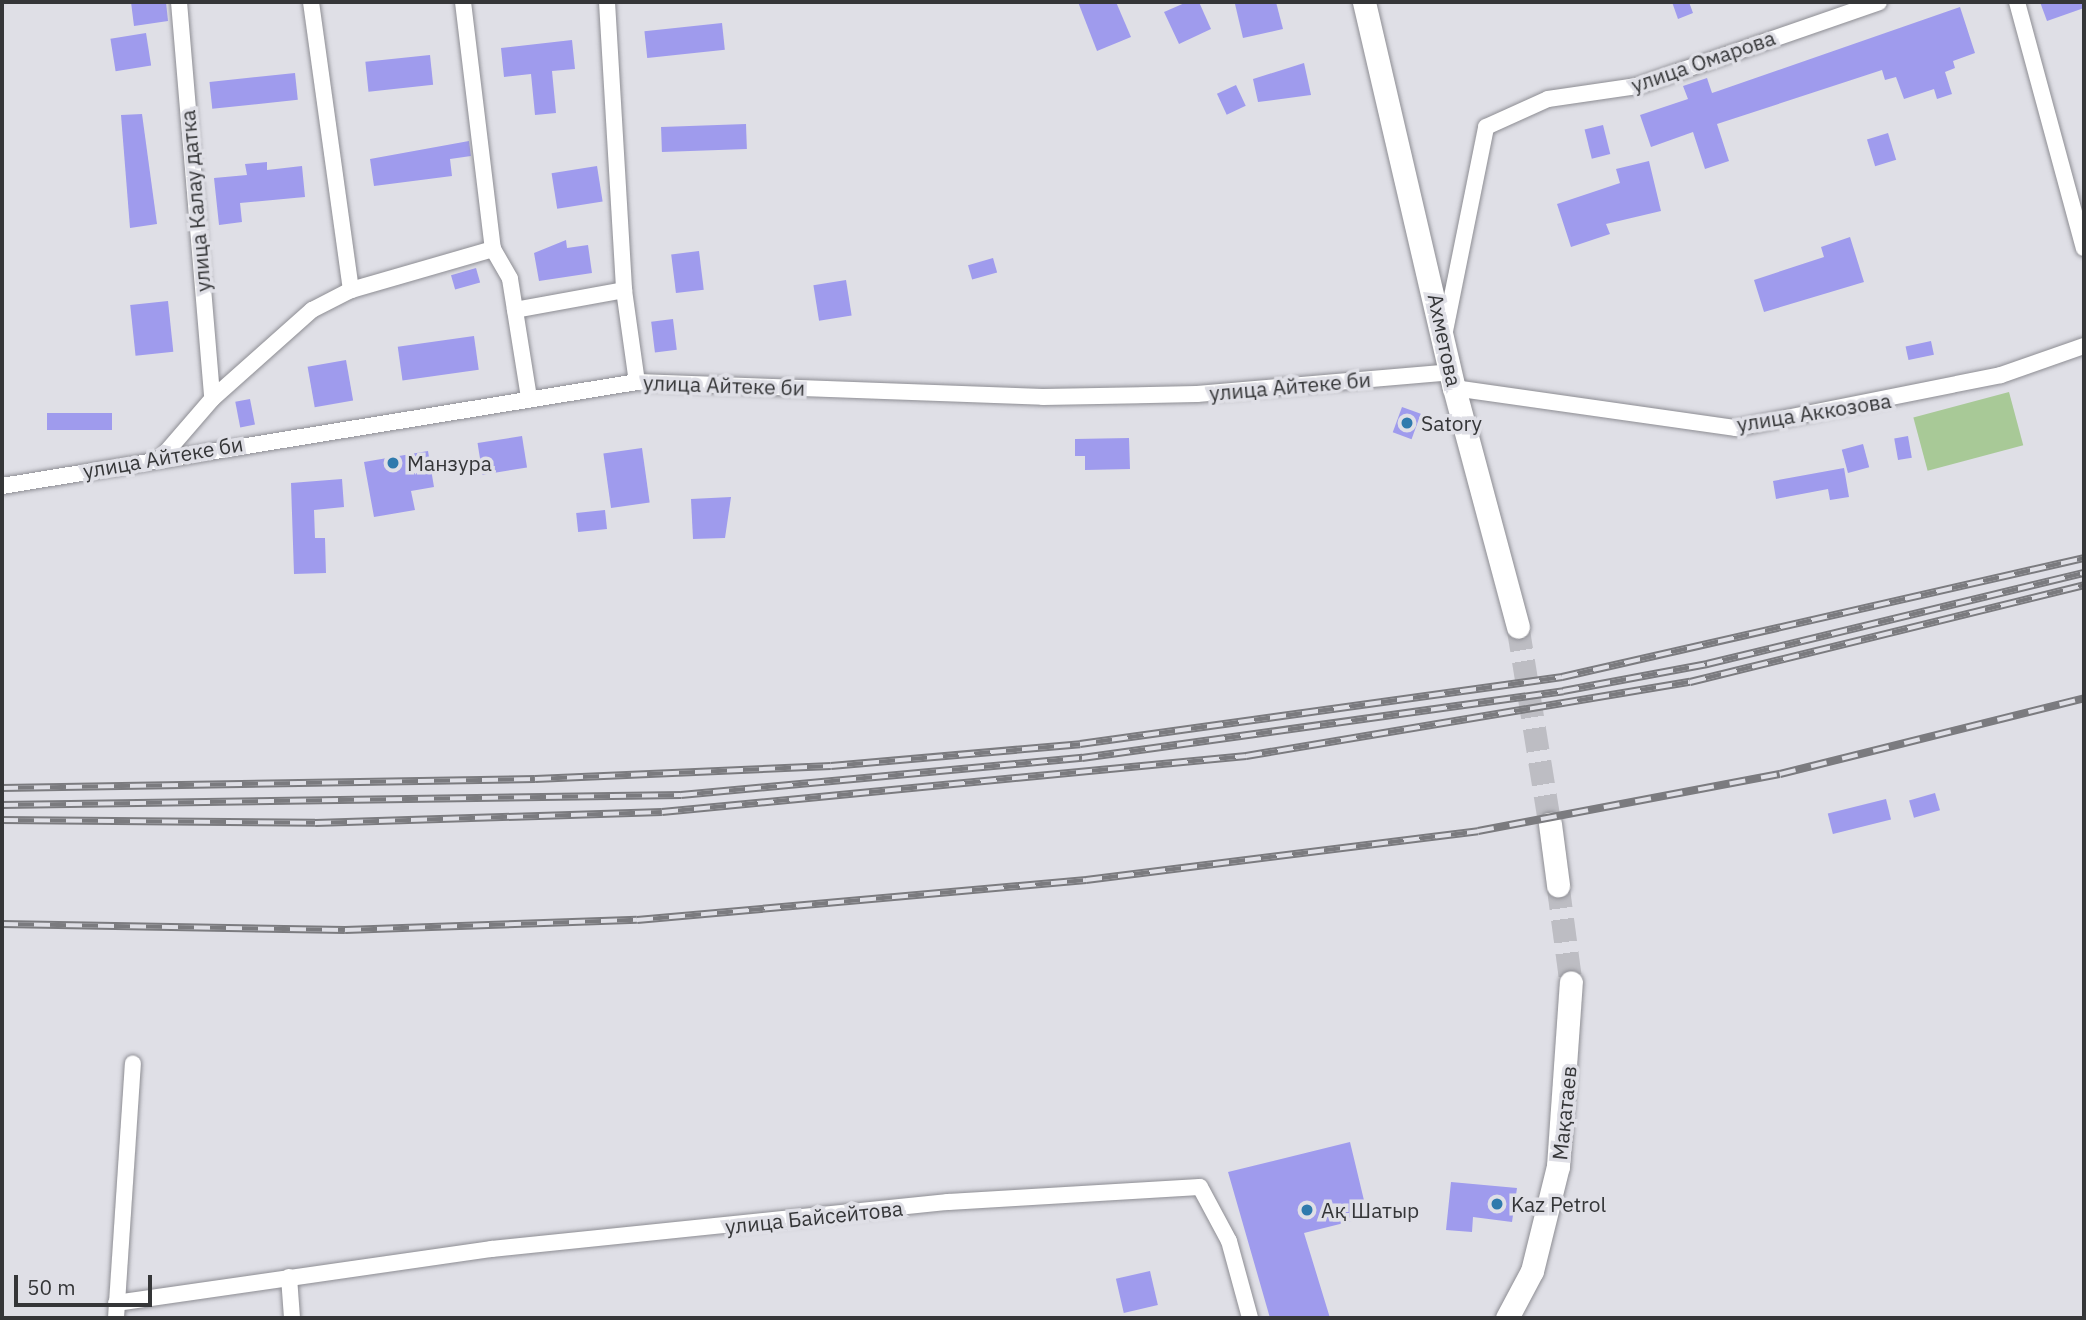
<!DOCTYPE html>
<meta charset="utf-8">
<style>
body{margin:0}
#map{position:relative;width:2086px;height:1320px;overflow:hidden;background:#dfdfe6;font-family:"IBM Plex Sans",sans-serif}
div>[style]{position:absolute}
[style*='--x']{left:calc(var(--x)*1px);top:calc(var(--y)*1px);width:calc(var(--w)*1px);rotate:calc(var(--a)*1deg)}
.green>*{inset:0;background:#a8c997;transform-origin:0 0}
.building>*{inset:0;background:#9f9bed;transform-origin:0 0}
.secondary-tunnel>*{height:23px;margin-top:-11.5px;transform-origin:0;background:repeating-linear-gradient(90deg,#bdbdc3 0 23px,transparent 0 34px)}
.roads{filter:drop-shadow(0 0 2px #8d8d93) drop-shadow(0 0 2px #8d8d93)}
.street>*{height:16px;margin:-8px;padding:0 8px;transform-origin:8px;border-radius:8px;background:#fff}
.secondary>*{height:23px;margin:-11.5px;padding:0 11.5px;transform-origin:11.5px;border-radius:11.5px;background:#fff}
.rail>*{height:8px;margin-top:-4px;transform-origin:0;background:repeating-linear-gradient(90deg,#dfdfe6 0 16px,#7b7b7f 0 32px);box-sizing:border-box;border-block:2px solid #7b7b7f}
.dots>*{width:19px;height:19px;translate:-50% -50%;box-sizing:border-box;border:4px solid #dfdfe6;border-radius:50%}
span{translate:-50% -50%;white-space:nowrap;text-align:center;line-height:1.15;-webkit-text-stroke:7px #dfdfe6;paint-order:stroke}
.street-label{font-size:21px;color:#353638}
.poi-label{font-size:21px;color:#353638}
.left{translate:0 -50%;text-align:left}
.frame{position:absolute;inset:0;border:4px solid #353638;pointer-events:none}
.scale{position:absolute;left:14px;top:1275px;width:138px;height:32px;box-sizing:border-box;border:4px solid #353638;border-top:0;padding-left:9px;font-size:21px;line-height:24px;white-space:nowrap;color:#353638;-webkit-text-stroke:5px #dfdfe6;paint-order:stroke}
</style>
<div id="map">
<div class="green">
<div style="left:2009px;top:392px;width:55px;height:99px;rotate:75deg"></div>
</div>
<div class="building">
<div style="clip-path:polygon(131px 2px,166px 2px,168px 21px,134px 26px)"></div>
<div style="clip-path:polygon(1078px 2px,1116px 2px,1131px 37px,1097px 51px)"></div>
<div style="clip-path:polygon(1187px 2px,1199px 2px,1211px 29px,1179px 44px,1164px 12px)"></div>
<div style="clip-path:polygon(1276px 2px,1283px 29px,1243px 38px,1235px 4px)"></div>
<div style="clip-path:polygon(1672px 2px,1689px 2px,1693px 13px,1678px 19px)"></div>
<div style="clip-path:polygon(2040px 2px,2084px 2px,2084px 8px,2047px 21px)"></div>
<div style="clip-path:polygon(1960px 7px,1975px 53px,1953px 61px,1955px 68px,1945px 72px,1952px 94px,1937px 99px,1934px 89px,1904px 99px,1896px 77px,1885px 80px,1882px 70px,1717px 124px,1729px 161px,1705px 169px,1693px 132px,1651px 147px,1640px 115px,1688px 99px,1683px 86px,1707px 78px,1712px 93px,1718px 91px)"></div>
<div style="left:722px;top:23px;width:27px;height:78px;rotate:84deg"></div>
<div style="left:146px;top:33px;width:33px;height:36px;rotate:81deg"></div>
<div style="clip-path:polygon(572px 40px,575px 69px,552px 71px,556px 113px,535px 115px,531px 74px,504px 77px,501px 48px)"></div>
<div style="left:430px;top:55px;width:30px;height:65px;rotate:84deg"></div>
<div style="clip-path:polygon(1304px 63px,1311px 95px,1258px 102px,1253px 79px)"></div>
<div style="left:295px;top:73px;width:27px;height:86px;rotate:84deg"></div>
<div style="left:1236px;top:85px;width:23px;height:21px;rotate:65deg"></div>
<div style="clip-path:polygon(142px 114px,157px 224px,130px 228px,121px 115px)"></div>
<div style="left:746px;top:124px;width:25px;height:85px;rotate:88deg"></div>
<div style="left:1603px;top:125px;width:30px;height:19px;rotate:76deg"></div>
<div style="left:1888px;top:133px;width:28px;height:22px;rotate:73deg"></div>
<div style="clip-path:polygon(469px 141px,471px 156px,450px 159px,452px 176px,374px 186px,370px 159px)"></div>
<div style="clip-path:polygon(1649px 161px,1661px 211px,1606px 224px,1610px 234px,1571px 247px,1557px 204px,1620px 183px,1616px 169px)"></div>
<div style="clip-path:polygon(267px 162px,267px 170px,302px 166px,305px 197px,240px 203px,242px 222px,219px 225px,214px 178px,247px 175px,245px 164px)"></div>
<div style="left:597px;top:166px;width:36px;height:46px;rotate:81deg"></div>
<div style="clip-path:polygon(1850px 237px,1864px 282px,1764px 312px,1754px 280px,1824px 257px,1821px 247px)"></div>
<div style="clip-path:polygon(566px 240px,567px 248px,588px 245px,592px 273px,539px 281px,534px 253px)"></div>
<div style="left:699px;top:251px;width:39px;height:28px;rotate:83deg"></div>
<div style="left:993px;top:258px;width:15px;height:26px;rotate:74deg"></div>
<div style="left:476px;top:268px;width:15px;height:26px;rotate:74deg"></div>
<div style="left:846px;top:280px;width:36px;height:33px;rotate:81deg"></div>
<div style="left:168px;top:301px;width:51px;height:38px;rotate:84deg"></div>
<div style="left:673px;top:319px;width:31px;height:22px;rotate:83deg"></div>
<div style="left:474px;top:336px;width:34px;height:77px;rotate:82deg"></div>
<div style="left:1931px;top:341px;width:14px;height:26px;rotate:78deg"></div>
<div style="left:346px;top:360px;width:41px;height:39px;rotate:80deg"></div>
<div style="left:250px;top:399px;width:26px;height:15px;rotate:79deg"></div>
<div style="left:1402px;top:407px;width:20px;height:27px;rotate:20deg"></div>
<div style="left:112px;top:413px;width:17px;height:65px;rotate:90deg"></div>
<div style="left:522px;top:436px;width:32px;height:45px;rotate:81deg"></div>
<div style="left:1908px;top:436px;width:22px;height:14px;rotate:80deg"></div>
<div style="clip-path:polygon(1129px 438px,1130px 469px,1085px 470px,1085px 456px,1075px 456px,1075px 439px)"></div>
<div style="left:1863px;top:444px;width:24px;height:22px;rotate:75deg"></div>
<div style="left:642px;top:448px;width:55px;height:39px;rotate:82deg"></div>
<div style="clip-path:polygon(428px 451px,434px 487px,411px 491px,415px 510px,374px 517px,364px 462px)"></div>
<div style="clip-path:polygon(1844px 468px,1849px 497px,1830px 500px,1828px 489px,1776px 499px,1773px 481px)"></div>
<div style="clip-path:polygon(342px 479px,344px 507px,314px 510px,315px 538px,325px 538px,326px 573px,294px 574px,291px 483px)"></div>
<div style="clip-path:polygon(731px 497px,725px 538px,693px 539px,691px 499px)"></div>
<div style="left:605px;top:510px;width:19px;height:29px;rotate:84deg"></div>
<div style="left:1935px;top:793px;width:18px;height:27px;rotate:74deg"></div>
<div style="left:1886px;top:799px;width:21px;height:60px;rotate:76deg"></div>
<div style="clip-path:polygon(1350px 1142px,1368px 1217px,1304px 1233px,1330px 1318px,1270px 1318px,1228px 1172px)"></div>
<div style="clip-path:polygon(1451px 1182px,1517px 1188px,1512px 1222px,1473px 1217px,1472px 1232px,1446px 1230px)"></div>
<div style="left:1150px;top:1271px;width:35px;height:35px;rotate:77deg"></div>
</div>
<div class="secondary-tunnel">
<div style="--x:1518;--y:627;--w:200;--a:80.8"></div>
<div style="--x:1558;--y:885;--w:98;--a:82.4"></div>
</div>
<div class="roads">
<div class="street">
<div style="--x:179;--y:2;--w:398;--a:85.2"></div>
<div style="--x:311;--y:2;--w:291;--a:82.1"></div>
<div style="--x:463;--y:2;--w:249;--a:83.1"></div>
<div style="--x:493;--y:249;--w:34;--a:60"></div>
<div style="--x:510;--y:279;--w:121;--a:80.9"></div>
<div style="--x:607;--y:2;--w:289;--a:86.6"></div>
<div style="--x:624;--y:290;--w:93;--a:82"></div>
<div style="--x:2017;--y:2;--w:255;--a:74.8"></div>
<div style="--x:515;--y:310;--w:111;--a:-10.4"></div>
<div style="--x:1445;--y:331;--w:208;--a:-78.6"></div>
<div style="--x:1486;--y:127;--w:68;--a:-24.3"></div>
<div style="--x:1548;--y:99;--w:90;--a:-8.3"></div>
<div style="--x:1637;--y:86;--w:256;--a:-19.1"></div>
<div style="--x:1454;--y:388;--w:285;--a:8.1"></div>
<div style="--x:1736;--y:428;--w:270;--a:-11.3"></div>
<div style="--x:2001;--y:375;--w:88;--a:-19.3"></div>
<div style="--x:162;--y:457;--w:77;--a:-49.2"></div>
<div style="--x:212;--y:399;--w:134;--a:-41.7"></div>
<div style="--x:312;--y:310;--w:44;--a:-27.1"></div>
<div style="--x:351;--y:290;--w:148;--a:-16.1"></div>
<div style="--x:2;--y:486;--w:643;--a:-9.3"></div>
<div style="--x:637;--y:382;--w:406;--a:2.1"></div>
<div style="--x:1043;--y:397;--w:154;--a:-1.1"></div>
<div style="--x:1197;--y:394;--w:257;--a:-4.9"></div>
<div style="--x:289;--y:1277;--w:41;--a:85.8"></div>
<div style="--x:116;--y:1303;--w:380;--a:-8.2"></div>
<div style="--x:492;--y:1249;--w:458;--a:-5.9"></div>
<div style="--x:948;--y:1202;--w:252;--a:-3.4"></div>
<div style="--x:1200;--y:1187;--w:61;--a:61.8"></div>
<div style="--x:1229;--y:1241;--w:80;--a:74.7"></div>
<div style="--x:116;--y:1318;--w:255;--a:-86.2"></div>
</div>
<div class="secondary">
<div style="--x:1364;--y:2;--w:396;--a:76.9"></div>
<div style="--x:1454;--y:388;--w:247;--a:75"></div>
<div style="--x:1550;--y:824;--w:62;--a:82.5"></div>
<div style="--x:1507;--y:1318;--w:53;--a:-62"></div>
<div style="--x:1532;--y:1271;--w:108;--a:-76.1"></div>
<div style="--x:1558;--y:1166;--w:184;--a:-86"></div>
</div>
</div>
<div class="rail">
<div style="--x:2;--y:788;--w:533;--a:-0.97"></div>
<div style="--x:535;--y:779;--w:296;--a:-2.5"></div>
<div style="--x:831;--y:766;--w:250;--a:-5"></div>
<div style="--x:1080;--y:744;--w:487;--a:-7.9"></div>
<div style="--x:1562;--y:677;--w:535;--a:-12.84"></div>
<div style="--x:2;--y:805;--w:679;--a:-0.84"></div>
<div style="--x:681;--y:795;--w:403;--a:-5.3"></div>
<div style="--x:1082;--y:758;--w:486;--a:-7.9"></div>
<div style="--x:1563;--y:691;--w:147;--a:-10.6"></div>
<div style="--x:1707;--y:664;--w:388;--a:-13.6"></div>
<div style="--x:2;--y:820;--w:313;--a:0.5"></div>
<div style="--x:315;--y:823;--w:347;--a:-1.8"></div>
<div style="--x:662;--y:812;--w:587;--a:-5.48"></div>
<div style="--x:1246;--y:756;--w:450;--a:-9.5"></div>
<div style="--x:1690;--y:682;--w:406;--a:-13.8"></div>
<div style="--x:2;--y:924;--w:343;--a:1"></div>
<div style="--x:345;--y:930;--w:292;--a:-2"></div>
<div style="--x:637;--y:920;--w:451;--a:-5.1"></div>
<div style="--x:1086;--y:880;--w:395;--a:-7.1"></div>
<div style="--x:1478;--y:831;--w:307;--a:-10.7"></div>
<div style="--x:1780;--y:774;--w:313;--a:-14"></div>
</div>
<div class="dots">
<div style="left:1407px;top:423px;background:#2f7aad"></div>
<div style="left:393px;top:463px;background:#2f7aad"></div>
<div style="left:1497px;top:1204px;background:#2f7aad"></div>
<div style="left:1307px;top:1210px;background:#2f7aad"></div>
</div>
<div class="street-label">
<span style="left:1703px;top:61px;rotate:-19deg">улица Омарова</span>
<span style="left:195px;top:201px;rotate:-95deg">улица Калау датка</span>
<span style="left:1445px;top:340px;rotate:78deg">Ахметова</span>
<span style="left:724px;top:385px;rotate:2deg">улица Айтеке би</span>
<span style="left:1290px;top:386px;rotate:-5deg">улица Айтеке би</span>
<span style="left:1814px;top:412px;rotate:-9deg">улица Аккозова</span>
<span style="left:163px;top:457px;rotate:-10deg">улица Айтеке би</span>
<span style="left:1564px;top:1113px;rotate:-84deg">Мақатаев</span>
<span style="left:814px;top:1217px;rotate:-6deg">улица Байсейтова</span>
</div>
<div class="poi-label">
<span class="left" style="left:1421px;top:423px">Satory</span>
<span class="left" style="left:407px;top:463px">Манзура</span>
<span class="left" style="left:1511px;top:1204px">Kaz Petrol</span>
<span class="left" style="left:1321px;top:1210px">Ақ Шатыр</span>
</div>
<div class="frame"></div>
<div class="scale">50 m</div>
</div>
